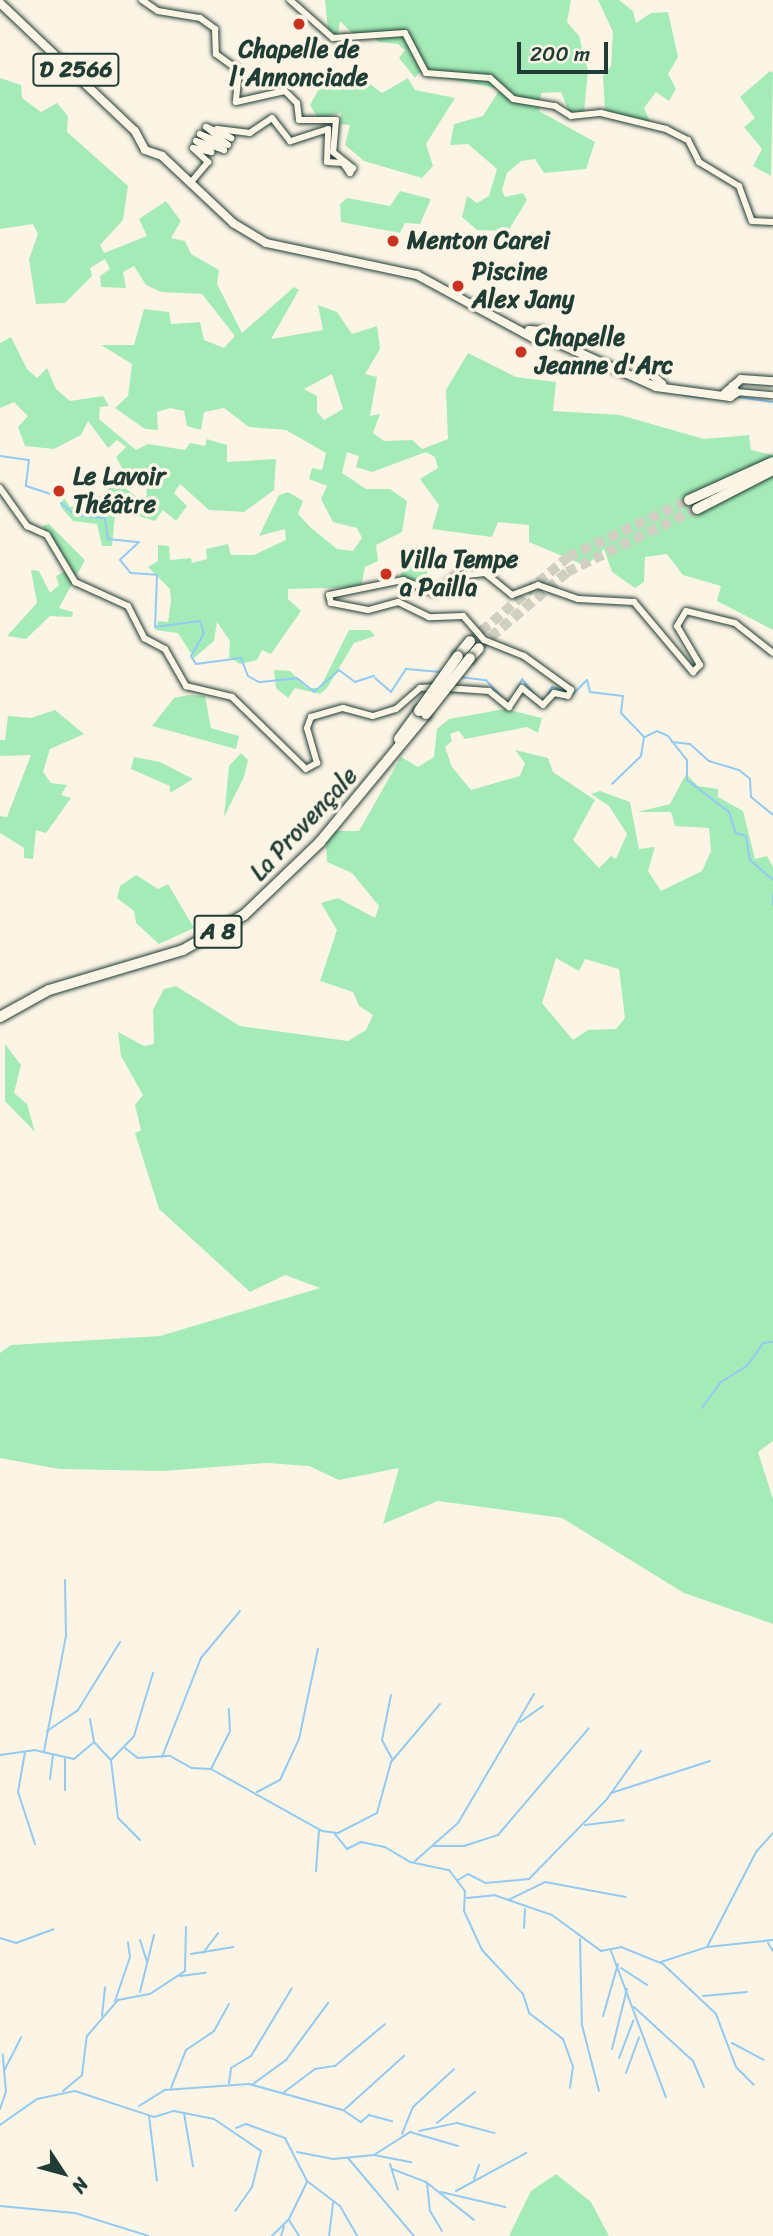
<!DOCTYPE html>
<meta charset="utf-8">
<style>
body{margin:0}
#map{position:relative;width:773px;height:2236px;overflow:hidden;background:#fcf5e5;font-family:Sriracha,sans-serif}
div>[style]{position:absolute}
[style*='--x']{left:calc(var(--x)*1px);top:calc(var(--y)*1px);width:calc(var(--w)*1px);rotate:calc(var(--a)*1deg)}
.green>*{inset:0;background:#a5ebb8}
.stream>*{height:2px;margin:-1px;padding:0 1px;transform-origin:1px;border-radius:1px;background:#93caf1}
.highway-tunnel>*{height:10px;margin-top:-5px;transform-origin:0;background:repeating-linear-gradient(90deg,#d0d0c2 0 10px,transparent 0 15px)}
.roads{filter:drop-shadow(0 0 2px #1f3d34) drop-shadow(0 0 2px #1f3d34)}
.secondary>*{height:6px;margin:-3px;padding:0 3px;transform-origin:3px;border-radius:3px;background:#fcf5e5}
.primary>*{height:8px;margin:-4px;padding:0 4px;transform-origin:4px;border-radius:4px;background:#fcf5e5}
.highway>*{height:10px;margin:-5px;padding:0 5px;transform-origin:5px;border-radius:5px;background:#fcf5e5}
.bridges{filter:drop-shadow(0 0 2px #1f3d34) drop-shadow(0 0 2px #1f3d34)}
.highway-bridge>*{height:10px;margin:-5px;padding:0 5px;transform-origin:5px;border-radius:5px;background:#fcf5e5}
.dots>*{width:19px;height:19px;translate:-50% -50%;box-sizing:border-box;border:4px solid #fcf5e5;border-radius:50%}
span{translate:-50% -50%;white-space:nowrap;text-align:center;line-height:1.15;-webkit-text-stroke:7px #fcf5e5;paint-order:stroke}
.shield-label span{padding:2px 5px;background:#fcf5e5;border:2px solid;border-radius:5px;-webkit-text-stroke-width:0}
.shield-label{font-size:23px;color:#1f3d34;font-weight:700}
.poi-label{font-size:24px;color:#1f3d34;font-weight:700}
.left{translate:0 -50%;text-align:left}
.street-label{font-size:24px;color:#1f3d34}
.north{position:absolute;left:28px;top:2138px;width:70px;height:70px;-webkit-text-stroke:5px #fcf5e5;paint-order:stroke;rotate:126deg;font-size:19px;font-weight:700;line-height:28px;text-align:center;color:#1f3d34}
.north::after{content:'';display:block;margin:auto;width:24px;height:32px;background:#1f3d34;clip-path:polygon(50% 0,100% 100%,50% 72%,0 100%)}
.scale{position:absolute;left:517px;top:42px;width:91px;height:32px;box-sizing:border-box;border:4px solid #1f3d34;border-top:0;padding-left:9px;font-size:21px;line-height:24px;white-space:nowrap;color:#1f3d34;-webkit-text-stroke:5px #fcf5e5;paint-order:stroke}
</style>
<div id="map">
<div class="green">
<div style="clip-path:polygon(325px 0,571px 0,567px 22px,579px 36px,588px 71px,584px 112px,569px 112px,561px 92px,541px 93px,539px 111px,595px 142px,586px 169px,544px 173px,535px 159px,521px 161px,507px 173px,502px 190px,505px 197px,523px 193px,527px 200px,508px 231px,477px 230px,462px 217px,467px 196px,477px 203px,489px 196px,497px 169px,468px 144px,450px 145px,454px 124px,483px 116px,500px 89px,419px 73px,415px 78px,399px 58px,405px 50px,398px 44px,378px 42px,373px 33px,354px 35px,340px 21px,338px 35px,328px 31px)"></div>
<div style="clip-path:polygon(598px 0,619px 0,633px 11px,636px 23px,651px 13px,668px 12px,678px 57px,668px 74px,676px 89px,669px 101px,656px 92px,644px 108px,652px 126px,605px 110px,603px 76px,611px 66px,613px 32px)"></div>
<div style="clip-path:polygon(770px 71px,773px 73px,771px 176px,753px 166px,762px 149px,744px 127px,755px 118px,740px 97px)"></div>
<div style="clip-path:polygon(358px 75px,382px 93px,408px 78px,415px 90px,455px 98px,426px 144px,433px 166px,422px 178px,364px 161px,345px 145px,350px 125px,340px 124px,341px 113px,318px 118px,310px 105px,320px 87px)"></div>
<div style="clip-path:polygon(evenodd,0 78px,21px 85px,22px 98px,41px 112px,57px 103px,68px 116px,67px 132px,128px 186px,123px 220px,100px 245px,104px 253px,147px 236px,139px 219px,166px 201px,181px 221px,171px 238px,185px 241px,191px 254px,219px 270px,217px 284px,242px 333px,294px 287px,299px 290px,271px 339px,323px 330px,318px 305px,337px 312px,352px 334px,377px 326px,380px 349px,365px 374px,377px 377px,370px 416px,380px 414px,373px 433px,384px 441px,412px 440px,422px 449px,448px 439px,446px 390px,468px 353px,516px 377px,556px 382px,553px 411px,620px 415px,704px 439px,749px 435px,751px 450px,773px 455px,773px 630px,717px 601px,721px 586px,683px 575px,667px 554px,645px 557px,644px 582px,635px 588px,612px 572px,604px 549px,586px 566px,529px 542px,529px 525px,498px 522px,492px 537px,432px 529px,439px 505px,420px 479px,438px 468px,435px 457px,426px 452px,372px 472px,356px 467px,359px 456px,347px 452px,342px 473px,366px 489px,390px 489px,407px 501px,402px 532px,376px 545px,378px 561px,365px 567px,361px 587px,288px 589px,288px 599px,301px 611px,271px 654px,262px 650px,257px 660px,240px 664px,229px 657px,230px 641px,217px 622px,214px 641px,194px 658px,178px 633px,155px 630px,158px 621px,168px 622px,171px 601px,170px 589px,148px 567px,158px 561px,158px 545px,169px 546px,170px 560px,191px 558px,192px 563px,207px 559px,206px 549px,228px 544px,231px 555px,254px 555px,286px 540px,285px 529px,259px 536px,279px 495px,288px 492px,303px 501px,298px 514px,310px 527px,337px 549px,353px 551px,362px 538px,357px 528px,333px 522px,321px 499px,327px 486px,309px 479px,312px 468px,322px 470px,326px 453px,286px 430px,249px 427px,224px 408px,204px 412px,201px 430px,187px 426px,184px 411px,170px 408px,157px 412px,158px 430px,145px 429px,115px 408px,128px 396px,132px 364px,101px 345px,134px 345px,144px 309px,169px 312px,171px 324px,200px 322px,204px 340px,224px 348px,235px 336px,202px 294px,161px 292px,146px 285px,134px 266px,123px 272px,126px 288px,101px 287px,100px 276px,110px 269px,105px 259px,90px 268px,92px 276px,65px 303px,36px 304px,29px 259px,38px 234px,33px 224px,0 229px,0 78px,332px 374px,343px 409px,324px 420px,317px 412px,317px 396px,304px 389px,332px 374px)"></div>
<div style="clip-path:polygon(400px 191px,431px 199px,420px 224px,405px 223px,400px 233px,341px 222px,340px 204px,347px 198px,390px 206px)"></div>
<div style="clip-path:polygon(11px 337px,27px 369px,37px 378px,47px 368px,56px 389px,70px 401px,103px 396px,109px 406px,100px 407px,99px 419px,136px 450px,148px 444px,185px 450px,190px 443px,205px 446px,207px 439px,227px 445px,227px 462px,276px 459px,274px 490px,244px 512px,209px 510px,180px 484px,174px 493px,187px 506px,176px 521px,163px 510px,155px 521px,126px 512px,115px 515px,112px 546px,102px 546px,97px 524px,73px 521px,60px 506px,64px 498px,70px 507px,94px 501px,117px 482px,146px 504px,147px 485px,126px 475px,116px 457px,126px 447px,117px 440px,108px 448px,88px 421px,81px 435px,54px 449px,25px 446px,18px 427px,28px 416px,14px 402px,0 408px,0 343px)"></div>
<div style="clip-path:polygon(49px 524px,85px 560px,59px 608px,73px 612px,72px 617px,50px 616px,26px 639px,7px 636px,37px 603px,31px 570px,39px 571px,50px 593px,59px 585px,56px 576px,72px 568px,42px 526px)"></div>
<div style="clip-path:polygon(417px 557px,427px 567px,427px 589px,400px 577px,406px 559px)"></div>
<div style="clip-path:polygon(349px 630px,370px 630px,375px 636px,354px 643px,327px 688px,320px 694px,295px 688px,288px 698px,276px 688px,274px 670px,290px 671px,307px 688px,320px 688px)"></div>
<div style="clip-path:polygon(188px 695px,205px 696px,211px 728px,239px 736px,236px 749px,152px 726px,174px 698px)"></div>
<div style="clip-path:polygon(evenodd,505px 709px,542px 718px,538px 733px,527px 727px,465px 739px,459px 731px,450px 734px,452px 741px,445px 747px,452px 767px,471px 790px,520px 776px,525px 763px,515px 750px,548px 758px,553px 772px,595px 800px,573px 840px,599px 868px,611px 856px,616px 859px,627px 834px,609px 806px,591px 794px,600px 791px,630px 802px,639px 849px,655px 847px,648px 871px,661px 891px,702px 871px,711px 851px,709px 828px,675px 826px,671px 812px,637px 812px,670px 804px,686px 774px,698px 786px,718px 789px,718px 797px,743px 811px,755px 859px,767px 856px,773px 867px,773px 1441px,758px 1452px,773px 1499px,773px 1624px,684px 1593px,562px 1518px,438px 1501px,383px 1524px,399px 1468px,339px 1480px,309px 1466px,267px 1463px,164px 1471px,59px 1469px,0 1458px,0 1353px,11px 1345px,160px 1336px,320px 1288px,285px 1275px,250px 1292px,159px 1209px,135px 1133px,141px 1130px,135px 1105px,143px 1095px,121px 1056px,118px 1032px,144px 1046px,154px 1044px,153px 1010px,164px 989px,176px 986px,240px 1026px,348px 1041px,366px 1030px,373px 1015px,359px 1006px,353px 992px,320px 981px,337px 930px,321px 903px,338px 898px,375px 918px,379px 906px,352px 873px,327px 862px,326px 841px,335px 831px,359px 831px,401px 757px,418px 767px,434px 757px,437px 729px,449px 719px,505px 709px,556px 958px,579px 971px,585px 959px,619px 969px,625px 1018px,616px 1029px,588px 1030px,573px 1040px,542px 1003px,556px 958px)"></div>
<div style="clip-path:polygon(55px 710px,84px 734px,50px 749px,43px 772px,51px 783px,67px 785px,61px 795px,71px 798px,46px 833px,36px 830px,33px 859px,24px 858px,24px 848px,0 833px,0 816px,7px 817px,31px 755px,0 756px,0 740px,5px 740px,8px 716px,31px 718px)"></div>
<div style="clip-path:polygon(241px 753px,248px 760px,244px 777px,224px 817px,229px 766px)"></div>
<div style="clip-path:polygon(134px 757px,160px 762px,193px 779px,170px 793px,170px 786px,131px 769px)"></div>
<div style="clip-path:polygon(136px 875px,158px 889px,168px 884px,194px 928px,159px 944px,136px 923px,134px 911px,117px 898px,120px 886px)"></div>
<div style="clip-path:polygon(5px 1044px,21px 1065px,14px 1093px,27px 1104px,35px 1132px,5px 1101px)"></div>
<div style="clip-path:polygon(556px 2174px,591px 2202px,609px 2236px,509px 2236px,531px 2191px)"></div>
</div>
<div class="stream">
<div style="--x:683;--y:395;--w:22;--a:8"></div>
<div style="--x:737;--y:397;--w:36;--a:8"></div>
<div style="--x:0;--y:456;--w:29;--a:8"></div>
<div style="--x:29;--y:460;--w:26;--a:97"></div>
<div style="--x:26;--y:486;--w:26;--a:18"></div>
<div style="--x:61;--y:503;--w:18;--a:41"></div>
<div style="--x:75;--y:515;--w:30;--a:6"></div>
<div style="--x:105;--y:518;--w:21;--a:82"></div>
<div style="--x:108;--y:539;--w:31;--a:6"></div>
<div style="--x:139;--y:542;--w:26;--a:137"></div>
<div style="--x:120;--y:560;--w:17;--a:50"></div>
<div style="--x:131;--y:573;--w:26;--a:4"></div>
<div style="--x:157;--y:575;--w:52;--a:92.2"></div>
<div style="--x:155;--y:627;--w:45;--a:-7.6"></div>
<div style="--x:200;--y:621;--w:13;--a:72"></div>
<div style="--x:204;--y:633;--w:26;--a:119"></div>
<div style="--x:191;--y:656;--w:9;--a:58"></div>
<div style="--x:196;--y:664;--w:45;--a:-7.6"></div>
<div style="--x:241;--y:658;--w:19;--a:69"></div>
<div style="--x:248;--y:676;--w:13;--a:29"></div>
<div style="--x:460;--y:677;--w:26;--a:7"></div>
<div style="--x:486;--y:680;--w:24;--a:48"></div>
<div style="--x:375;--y:678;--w:21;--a:41"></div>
<div style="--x:391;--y:692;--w:27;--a:-57"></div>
<div style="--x:406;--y:669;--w:35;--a:5"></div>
<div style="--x:261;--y:682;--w:36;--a:-6"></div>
<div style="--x:297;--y:678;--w:22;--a:39"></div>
<div style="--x:314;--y:692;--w:33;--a:-41"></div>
<div style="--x:339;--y:670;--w:20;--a:37"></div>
<div style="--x:355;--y:682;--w:20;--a:-18"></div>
<div style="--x:516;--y:692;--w:14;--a:-65"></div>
<div style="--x:522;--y:679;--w:21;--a:51"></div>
<div style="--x:574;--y:693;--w:18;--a:-45"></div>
<div style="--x:587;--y:680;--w:12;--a:76"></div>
<div style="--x:590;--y:692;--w:33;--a:7"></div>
<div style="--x:623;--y:696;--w:17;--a:97"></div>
<div style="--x:621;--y:713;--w:33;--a:46"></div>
<div style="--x:644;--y:737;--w:19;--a:99"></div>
<div style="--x:641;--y:756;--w:40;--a:136"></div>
<div style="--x:548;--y:695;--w:9;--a:-63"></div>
<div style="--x:552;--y:687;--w:17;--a:17"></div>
<div style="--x:645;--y:737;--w:13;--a:-27"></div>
<div style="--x:657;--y:731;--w:12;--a:24"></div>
<div style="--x:668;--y:736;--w:31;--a:52"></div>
<div style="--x:687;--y:760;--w:20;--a:90"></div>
<div style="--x:687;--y:780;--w:53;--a:37.3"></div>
<div style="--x:729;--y:812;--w:22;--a:72"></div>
<div style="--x:736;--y:833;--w:10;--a:17"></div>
<div style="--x:746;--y:836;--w:24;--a:81"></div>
<div style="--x:750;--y:860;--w:30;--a:41"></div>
<div style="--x:672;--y:742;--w:18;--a:6"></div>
<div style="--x:690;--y:744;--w:25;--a:42"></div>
<div style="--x:709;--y:761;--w:31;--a:17"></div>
<div style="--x:739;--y:770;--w:14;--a:39"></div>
<div style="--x:750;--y:779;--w:18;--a:87"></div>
<div style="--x:751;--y:797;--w:28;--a:39"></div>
<div style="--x:773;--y:894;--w:11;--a:90"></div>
<div style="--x:702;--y:1408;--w:32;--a:-54"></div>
<div style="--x:721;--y:1382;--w:31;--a:-32"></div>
<div style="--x:747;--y:1366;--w:28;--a:-55"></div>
<div style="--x:763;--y:1343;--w:10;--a:-6"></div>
<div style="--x:391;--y:1695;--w:46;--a:101.3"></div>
<div style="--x:382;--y:1740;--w:21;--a:62"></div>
<div style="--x:90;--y:1719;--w:23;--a:80"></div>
<div style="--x:94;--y:1742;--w:25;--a:47"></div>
<div style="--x:520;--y:1722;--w:28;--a:-35"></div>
<div style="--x:47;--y:1731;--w:37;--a:-34"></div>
<div style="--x:78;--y:1710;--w:80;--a:-58.3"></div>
<div style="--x:125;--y:1748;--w:16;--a:38"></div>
<div style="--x:138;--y:1758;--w:32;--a:-4"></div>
<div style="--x:170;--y:1756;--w:25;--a:29"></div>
<div style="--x:192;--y:1768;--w:19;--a:3"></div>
<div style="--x:211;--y:1769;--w:127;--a:29.2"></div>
<div style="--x:322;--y:1831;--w:16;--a:7"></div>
<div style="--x:338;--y:1833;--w:44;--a:-27.1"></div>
<div style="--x:377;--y:1813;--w:53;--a:-74.6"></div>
<div style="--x:391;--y:1762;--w:76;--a:-49.8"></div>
<div style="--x:44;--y:1751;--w:117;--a:-79.2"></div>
<div style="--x:66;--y:1636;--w:56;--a:-91"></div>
<div style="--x:25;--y:1752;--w:41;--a:99.9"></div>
<div style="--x:18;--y:1792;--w:55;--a:71.9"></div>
<div style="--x:0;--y:1755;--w:34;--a:-8"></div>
<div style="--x:34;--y:1750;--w:41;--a:12.7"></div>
<div style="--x:74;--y:1759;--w:26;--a:-40"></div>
<div style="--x:162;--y:1757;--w:106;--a:-68.5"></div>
<div style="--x:201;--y:1658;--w:61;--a:-50.3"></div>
<div style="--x:65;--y:1759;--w:31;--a:90"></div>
<div style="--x:211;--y:1769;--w:42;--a:-63.4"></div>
<div style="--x:230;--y:1731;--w:22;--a:-93"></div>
<div style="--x:50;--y:1779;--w:25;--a:-83"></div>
<div style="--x:257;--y:1792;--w:26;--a:-28"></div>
<div style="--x:280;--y:1780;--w:45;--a:-65.1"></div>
<div style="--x:299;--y:1739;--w:92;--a:-78.1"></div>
<div style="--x:611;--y:1793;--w:104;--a:-17.9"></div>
<div style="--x:585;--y:1825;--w:39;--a:-7"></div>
<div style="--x:335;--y:1834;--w:19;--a:51"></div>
<div style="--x:347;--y:1849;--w:16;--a:-27"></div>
<div style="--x:361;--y:1842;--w:25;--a:12"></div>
<div style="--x:385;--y:1847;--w:29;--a:31"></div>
<div style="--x:410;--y:1862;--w:40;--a:12"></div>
<div style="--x:449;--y:1870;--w:26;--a:53"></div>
<div style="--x:465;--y:1891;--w:20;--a:93"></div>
<div style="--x:464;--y:1911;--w:43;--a:65.2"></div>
<div style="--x:482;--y:1950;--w:60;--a:47"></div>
<div style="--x:523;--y:1994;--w:20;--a:72"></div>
<div style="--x:529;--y:2013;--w:43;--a:37.4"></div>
<div style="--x:563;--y:2039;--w:29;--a:70"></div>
<div style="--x:573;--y:2066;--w:22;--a:98"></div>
<div style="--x:140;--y:1840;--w:31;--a:-135"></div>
<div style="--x:118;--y:1818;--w:58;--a:-96.9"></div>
<div style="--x:111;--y:1760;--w:33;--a:-46"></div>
<div style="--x:134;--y:1736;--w:66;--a:-73.2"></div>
<div style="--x:433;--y:1846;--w:31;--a:0"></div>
<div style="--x:464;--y:1846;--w:36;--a:-18"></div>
<div style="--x:498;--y:1835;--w:140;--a:-49.6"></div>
<div style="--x:415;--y:1861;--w:57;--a:-41.5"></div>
<div style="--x:458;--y:1823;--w:150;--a:-59.5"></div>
<div style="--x:316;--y:1871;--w:41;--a:-85.8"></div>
<div style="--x:458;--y:1880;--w:12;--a:-31"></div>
<div style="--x:468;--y:1874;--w:20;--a:27"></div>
<div style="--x:486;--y:1883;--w:43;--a:-5.3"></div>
<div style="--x:529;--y:1879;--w:112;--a:-45.7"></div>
<div style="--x:607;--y:1799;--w:59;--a:-54.7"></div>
<div style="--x:467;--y:1898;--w:27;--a:-6"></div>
<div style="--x:494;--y:1895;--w:61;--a:19"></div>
<div style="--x:552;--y:1915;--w:61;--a:36.3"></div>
<div style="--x:601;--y:1951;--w:20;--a:-11"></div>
<div style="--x:621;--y:1947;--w:45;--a:22"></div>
<div style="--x:663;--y:1964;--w:73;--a:43.3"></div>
<div style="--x:716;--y:2014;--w:57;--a:69.3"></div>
<div style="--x:736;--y:2067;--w:25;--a:45"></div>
<div style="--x:508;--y:1900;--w:41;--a:-25.9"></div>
<div style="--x:545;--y:1882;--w:82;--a:10.5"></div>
<div style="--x:524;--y:1928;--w:19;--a:-87"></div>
<div style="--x:0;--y:1938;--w:17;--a:17"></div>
<div style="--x:16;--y:1943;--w:40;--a:-20.2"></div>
<div style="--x:580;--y:1939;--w:86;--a:88.7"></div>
<div style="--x:582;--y:2025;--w:68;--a:75.6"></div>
<div style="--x:140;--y:1940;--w:23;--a:72"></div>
<div style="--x:768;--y:1943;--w:9;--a:58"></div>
<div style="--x:707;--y:1947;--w:107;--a:-62.7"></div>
<div style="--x:756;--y:1852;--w:25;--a:-48"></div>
<div style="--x:611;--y:1951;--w:156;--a:69.4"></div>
<div style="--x:203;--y:1953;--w:25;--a:-53"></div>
<div style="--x:191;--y:1954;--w:43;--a:-9.5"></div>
<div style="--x:661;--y:1962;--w:48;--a:-18.1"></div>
<div style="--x:707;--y:1947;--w:66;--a:-6.1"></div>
<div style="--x:621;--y:1968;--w:31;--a:33"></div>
<div style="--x:180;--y:1976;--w:26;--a:-7"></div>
<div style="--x:140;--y:1992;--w:59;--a:-76.2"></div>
<div style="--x:703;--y:1996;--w:44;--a:-5.2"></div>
<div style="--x:115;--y:2001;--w:46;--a:-71.2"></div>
<div style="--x:130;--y:1957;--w:15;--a:-98"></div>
<div style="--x:634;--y:2007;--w:80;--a:42.5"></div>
<div style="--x:693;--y:2061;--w:28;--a:67"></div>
<div style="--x:102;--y:2016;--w:29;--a:-84"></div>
<div style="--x:603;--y:2016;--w:54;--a:-73.9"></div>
<div style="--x:732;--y:2043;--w:36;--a:28"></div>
<div style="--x:612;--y:2049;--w:62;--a:-76"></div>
<div style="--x:619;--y:2058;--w:40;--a:-69"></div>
<div style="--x:4;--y:2071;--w:38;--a:-63"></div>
<div style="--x:626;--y:2073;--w:38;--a:-70"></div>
<div style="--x:229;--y:2083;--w:15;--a:-82"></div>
<div style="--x:231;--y:2068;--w:23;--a:-31"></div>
<div style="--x:251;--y:2056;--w:79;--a:-58.9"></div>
<div style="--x:253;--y:2084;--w:41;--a:-36"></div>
<div style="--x:286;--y:2060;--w:71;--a:-53.6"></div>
<div style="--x:171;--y:2088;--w:41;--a:-68.5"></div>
<div style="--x:186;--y:2050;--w:34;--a:-34"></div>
<div style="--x:214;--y:2031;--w:31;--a:-61"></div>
<div style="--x:63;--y:2091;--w:25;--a:-40"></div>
<div style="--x:82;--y:2075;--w:39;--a:-83"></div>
<div style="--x:87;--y:2036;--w:48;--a:-49.3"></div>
<div style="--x:118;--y:2000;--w:33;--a:-11"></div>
<div style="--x:150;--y:1994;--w:42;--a:-33.3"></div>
<div style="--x:185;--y:1971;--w:44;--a:-88.7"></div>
<div style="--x:283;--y:2093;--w:40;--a:-37"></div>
<div style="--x:315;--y:2069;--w:20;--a:-9"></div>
<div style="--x:335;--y:2066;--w:65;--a:-40"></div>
<div style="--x:139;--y:2106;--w:31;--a:-32"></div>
<div style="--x:165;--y:2090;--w:84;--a:-4.1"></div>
<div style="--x:249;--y:2084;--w:98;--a:15.5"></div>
<div style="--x:343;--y:2110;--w:22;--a:34"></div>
<div style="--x:361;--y:2122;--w:11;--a:-41"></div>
<div style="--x:369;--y:2115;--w:24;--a:15"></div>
<div style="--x:0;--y:2109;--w:18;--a:-71"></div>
<div style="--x:6;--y:2092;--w:38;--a:-95"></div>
<div style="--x:344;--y:2110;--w:81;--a:-42"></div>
<div style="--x:184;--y:2113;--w:54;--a:80.4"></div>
<div style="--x:149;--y:2116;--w:65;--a:83"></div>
<div style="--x:437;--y:2123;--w:49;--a:-39.2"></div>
<div style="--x:0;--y:2125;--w:45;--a:-35.1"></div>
<div style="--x:37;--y:2099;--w:39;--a:-12"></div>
<div style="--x:75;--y:2091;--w:83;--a:18.2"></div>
<div style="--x:154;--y:2117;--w:21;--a:-17"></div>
<div style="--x:174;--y:2111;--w:41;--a:11.3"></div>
<div style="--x:214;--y:2119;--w:57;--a:34.2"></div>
<div style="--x:261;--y:2151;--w:37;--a:104"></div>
<div style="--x:252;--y:2187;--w:29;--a:125"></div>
<div style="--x:236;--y:2128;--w:11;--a:-22"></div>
<div style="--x:246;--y:2124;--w:41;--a:19.7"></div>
<div style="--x:285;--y:2138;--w:48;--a:62.9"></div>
<div style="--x:307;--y:2181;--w:41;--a:37.1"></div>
<div style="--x:340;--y:2206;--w:34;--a:60"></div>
<div style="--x:419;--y:2131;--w:39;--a:-12"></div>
<div style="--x:457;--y:2123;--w:39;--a:15"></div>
<div style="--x:402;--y:2134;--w:29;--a:-68"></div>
<div style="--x:413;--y:2107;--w:56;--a:-42.8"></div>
<div style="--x:297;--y:2152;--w:37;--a:11"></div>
<div style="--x:333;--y:2159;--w:41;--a:-5.6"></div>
<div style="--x:374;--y:2155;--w:43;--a:-32.6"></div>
<div style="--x:410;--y:2132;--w:50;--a:16.3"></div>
<div style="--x:374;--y:2155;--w:38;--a:11"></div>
<div style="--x:348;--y:2158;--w:102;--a:49.8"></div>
<div style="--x:390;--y:2164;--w:27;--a:73"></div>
<div style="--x:392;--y:2169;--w:36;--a:21"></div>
<div style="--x:426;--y:2182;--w:61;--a:38.4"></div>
<div style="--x:474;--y:2179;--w:15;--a:-70"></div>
<div style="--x:427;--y:2183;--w:28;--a:84"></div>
<div style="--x:430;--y:2211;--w:23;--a:59"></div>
<div style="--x:456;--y:2191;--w:80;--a:-28.5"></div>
<div style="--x:441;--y:2192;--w:66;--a:13.2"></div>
<div style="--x:0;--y:2206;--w:75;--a:5.3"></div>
<div style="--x:75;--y:2213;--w:77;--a:17.3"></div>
<div style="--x:289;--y:2220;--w:19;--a:58"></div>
<div style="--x:272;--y:2236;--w:24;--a:-45"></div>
<div style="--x:289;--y:2219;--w:41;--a:-64.1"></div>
<div style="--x:281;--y:2236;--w:10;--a:-73"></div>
<div style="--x:329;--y:2236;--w:34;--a:-83"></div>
</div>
<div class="highway-tunnel">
<div style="--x:470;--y:641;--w:129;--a:-40.6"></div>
<div style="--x:568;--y:557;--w:134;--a:-25.2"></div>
<div style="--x:479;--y:647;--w:116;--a:-40.4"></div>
<div style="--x:567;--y:572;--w:144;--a:-25.9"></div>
</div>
<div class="roads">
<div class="secondary">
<div style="--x:142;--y:0;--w:19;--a:35"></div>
<div style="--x:158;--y:11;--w:43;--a:9.5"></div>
<div style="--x:200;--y:18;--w:19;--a:36"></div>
<div style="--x:215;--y:29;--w:25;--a:88"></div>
<div style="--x:216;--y:54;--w:29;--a:36"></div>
<div style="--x:239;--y:71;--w:31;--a:96"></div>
<div style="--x:236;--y:102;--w:50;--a:-12.7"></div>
<div style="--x:285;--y:91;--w:17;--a:45"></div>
<div style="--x:297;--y:103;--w:17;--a:83"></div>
<div style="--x:299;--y:120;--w:37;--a:0"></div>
<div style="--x:336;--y:120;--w:32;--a:95"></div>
<div style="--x:333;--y:152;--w:26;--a:39"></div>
<div style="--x:353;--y:168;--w:6;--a:121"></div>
<div style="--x:350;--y:173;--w:12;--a:-125"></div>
<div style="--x:343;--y:163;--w:16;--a:-176"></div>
<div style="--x:327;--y:162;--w:33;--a:-88"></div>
<div style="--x:328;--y:129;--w:40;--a:162"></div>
<div style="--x:290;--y:141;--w:29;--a:-128"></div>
<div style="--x:272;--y:118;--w:27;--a:146"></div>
<div style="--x:250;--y:133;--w:33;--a:-173"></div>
<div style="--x:217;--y:129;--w:17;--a:33"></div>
<div style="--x:231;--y:138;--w:27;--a:-156"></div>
<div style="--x:206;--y:127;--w:28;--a:39"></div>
<div style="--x:228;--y:145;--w:30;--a:-159"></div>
<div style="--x:200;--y:134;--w:29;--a:34"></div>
<div style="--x:224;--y:150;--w:29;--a:-162"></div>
<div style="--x:196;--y:141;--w:19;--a:36"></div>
<div style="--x:211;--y:152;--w:18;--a:-167"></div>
<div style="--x:193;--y:148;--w:21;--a:43"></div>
<div style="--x:208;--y:162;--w:23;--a:130"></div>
<div style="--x:290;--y:0;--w:57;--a:41.5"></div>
<div style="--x:333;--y:38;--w:72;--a:-4"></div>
<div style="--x:405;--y:33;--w:45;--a:62.3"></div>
<div style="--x:426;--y:73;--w:64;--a:4.5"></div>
<div style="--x:490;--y:78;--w:31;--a:42"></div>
<div style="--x:513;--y:99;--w:43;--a:9.5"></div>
<div style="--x:555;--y:106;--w:19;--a:32"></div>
<div style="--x:571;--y:116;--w:30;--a:-6"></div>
<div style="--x:601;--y:113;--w:67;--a:13.8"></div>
<div style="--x:666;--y:129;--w:25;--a:27"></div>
<div style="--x:688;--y:140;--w:25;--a:63"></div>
<div style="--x:699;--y:162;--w:47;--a:31"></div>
<div style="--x:739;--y:186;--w:37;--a:70"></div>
<div style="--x:752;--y:221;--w:21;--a:3"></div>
<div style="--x:736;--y:392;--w:37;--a:5"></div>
<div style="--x:0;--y:488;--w:47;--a:54.6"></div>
<div style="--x:27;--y:526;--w:22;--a:24"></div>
<div style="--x:47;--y:535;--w:55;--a:59.2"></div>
<div style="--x:75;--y:582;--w:58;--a:24.4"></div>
<div style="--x:128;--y:606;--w:36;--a:63"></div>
<div style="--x:144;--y:638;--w:24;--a:28"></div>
<div style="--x:165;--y:649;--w:43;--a:60.4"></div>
<div style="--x:186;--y:686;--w:47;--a:13.4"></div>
<div style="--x:232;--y:697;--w:103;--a:44.2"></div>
<div style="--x:306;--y:769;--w:13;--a:-29"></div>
<div style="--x:317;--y:763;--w:36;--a:-106"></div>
<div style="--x:307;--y:728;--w:12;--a:-70"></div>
<div style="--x:311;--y:717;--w:33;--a:-16"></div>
<div style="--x:343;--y:708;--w:31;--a:15"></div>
<div style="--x:373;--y:716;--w:24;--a:-17"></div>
<div style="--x:396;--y:709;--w:32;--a:-41"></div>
<div style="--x:420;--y:688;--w:16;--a:-4"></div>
<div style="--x:447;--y:688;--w:42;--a:4.1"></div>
<div style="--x:489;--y:691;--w:26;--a:39"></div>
<div style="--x:509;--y:707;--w:23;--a:-56"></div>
<div style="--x:522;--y:688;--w:27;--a:39"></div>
<div style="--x:543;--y:705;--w:16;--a:-47"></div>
<div style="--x:554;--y:693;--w:14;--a:12"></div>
<div style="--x:568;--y:696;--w:7;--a:-63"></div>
<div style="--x:571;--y:690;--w:58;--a:-144.1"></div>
<div style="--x:524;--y:656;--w:43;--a:-158.2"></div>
<div style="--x:484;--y:640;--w:32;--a:-131"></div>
<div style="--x:463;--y:616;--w:34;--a:178"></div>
<div style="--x:429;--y:617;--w:34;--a:-154"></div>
<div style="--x:398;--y:602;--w:31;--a:165"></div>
<div style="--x:368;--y:610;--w:38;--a:-169"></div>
<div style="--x:331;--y:603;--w:8;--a:-104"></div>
<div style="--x:329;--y:595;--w:76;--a:-11.5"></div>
<div style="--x:403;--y:580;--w:35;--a:22"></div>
<div style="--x:435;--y:593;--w:28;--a:-38"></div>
<div style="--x:457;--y:576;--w:28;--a:-6"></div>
<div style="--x:485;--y:573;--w:35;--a:39"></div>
<div style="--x:512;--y:595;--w:28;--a:-21"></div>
<div style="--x:538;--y:585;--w:42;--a:19.3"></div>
<div style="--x:578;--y:599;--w:56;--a:3.1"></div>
<div style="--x:634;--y:602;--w:92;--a:49.9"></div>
<div style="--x:693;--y:672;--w:10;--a:-45"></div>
<div style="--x:700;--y:665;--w:45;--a:-120.5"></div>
<div style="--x:677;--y:626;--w:17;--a:-59"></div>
<div style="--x:686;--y:611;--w:50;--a:13.8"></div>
<div style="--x:735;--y:623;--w:48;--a:38.3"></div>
</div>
<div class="primary">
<div style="--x:0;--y:3;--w:186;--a:43.5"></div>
<div style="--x:135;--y:131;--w:21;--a:62"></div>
<div style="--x:145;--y:150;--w:18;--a:19"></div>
<div style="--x:162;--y:156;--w:98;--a:43.3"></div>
<div style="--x:233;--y:223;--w:39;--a:31"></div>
<div style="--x:266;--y:243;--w:154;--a:12"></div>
<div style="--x:417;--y:275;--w:132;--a:28.5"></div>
<div style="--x:533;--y:338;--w:18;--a:6"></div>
<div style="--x:551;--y:340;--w:115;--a:24.1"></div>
<div style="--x:656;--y:387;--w:75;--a:7.7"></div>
<div style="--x:730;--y:397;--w:7;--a:-34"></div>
<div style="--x:736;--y:393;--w:8;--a:-113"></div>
<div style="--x:529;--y:330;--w:14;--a:4"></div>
<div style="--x:543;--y:331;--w:8;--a:60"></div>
<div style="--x:644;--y:377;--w:8;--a:-23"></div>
<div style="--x:651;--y:374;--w:15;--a:42"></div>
<div style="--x:725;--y:393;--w:21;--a:-41"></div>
<div style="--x:741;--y:379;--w:32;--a:4"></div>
</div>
<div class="highway">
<div style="--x:689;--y:500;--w:92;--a:-24.3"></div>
<div style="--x:697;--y:509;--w:85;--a:-27.2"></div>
<div style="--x:458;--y:656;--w:19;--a:-51"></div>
<div style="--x:470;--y:658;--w:13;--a:-48"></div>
<div style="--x:399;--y:739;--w:34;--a:-54"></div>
<div style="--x:0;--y:1017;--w:56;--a:-28.9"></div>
<div style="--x:49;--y:990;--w:140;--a:-16.6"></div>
<div style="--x:183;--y:950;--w:70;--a:-29.8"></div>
<div style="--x:244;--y:915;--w:105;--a:-43.8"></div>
<div style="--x:320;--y:842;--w:166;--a:-50.4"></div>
</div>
</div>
<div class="bridges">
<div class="highway-bridge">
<div style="--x:419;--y:711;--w:67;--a:-54.7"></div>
<div style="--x:426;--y:714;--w:71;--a:-51.8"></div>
</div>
</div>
<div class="dots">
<div style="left:299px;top:24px;background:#c8321e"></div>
<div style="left:393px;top:241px;background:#c8321e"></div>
<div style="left:458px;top:286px;background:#c8321e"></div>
<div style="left:521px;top:352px;background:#c8321e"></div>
<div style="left:59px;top:491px;background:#c8321e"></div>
<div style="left:386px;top:574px;background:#c8321e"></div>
</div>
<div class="shield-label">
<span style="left:76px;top:70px">D 2566</span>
<span style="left:218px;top:932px">A 8</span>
</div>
<div class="poi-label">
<span style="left:299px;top:64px">Chapelle de<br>l'Annonciade</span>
<span class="left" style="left:407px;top:241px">Menton Carei</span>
<span class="left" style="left:472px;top:286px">Piscine<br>Alex Jany</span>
<span class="left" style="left:535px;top:352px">Chapelle<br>Jeanne d'Arc</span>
<span class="left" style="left:73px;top:491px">Le Lavoir<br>Théâtre</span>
<span class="left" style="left:400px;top:574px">Villa Tempe<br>a Pailla</span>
</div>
<div class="street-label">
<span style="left:304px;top:824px;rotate:-47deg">La Provençale</span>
</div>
<div class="north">N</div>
<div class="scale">200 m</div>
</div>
